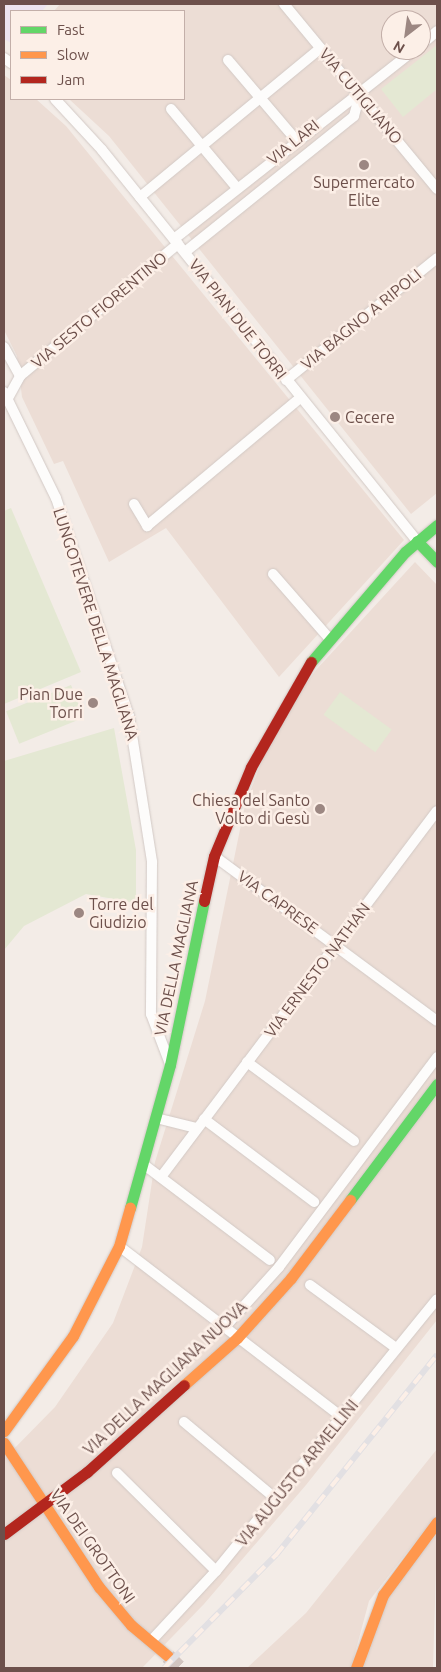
<!DOCTYPE html>
<meta charset="utf-8">
<style>
body{margin:0}
#map{position:relative;width:441px;height:1672px;overflow:hidden;background:#f3ece7;font-family:Ubuntu,sans-serif}
div>[style]{position:absolute}
[style*='--x']{left:calc(var(--x)*1px);top:calc(var(--y)*1px);width:calc(var(--w)*1px);rotate:calc(var(--a)*1deg)}
.residential>*{inset:0;background:#ecddd5}
.education>*{inset:0;background:#ede4ef}
.green>*{inset:0;background:#e4e8d3;transform-origin:0 0}
.secondary-tunnel>*{height:15px;margin-top:-7.5px;transform-origin:0;background:repeating-linear-gradient(90deg,#d2c5c0 0 15px,transparent 0 23px)}
.roads{filter:drop-shadow(0 0 1px #d2c9c5) drop-shadow(0 0 1px #d2c9c5)}
.street>*{height:10px;margin:-5px;padding:0 5px;transform-origin:5px;border-radius:5px;background:#fdfcfb}
.fast>*{height:11px;margin:-5.5px;padding:0 5.5px;transform-origin:5.5px;border-radius:5.5px;background:#63d668}
.slow>*{height:11px;margin:-5.5px;padding:0 5.5px;transform-origin:5.5px;border-radius:5.5px;background:#ff974d}
.jam>*{height:11px;margin:-5.5px;padding:0 5.5px;transform-origin:5.5px;border-radius:5.5px;background:#b3261e}
.rail>*{height:5.5px;margin-top:-2.75px;transform-origin:0;background:repeating-linear-gradient(90deg,#fcefe7 0 11px,#e2e0e3 0 22px);box-sizing:border-box;border-block:1px solid #e2e0e3}
.dots>*{width:14px;height:14px;translate:-50% -50%;box-sizing:border-box;border:2px solid #fcefe7;border-radius:50%}
span{translate:-50% -50%;white-space:nowrap;text-align:center;line-height:1.15;-webkit-text-stroke:5px #fcefe7;paint-order:stroke}
.street-label{font-size:16px;color:#6d504b}
.poi-label{font-size:16px;color:#6d504b}
.left{translate:0 -50%;text-align:left}
.right{translate:-100% -50%;text-align:right}
.frame{position:absolute;inset:0;border:5px solid #6d504b;pointer-events:none}
.legend{position:absolute;left:10px;top:10px;width:175px;height:90px;box-sizing:border-box;background:#fcefe7;border:1px solid #c3afa9;margin:0;padding:6px 9px;list-style:none;font-size:15px;color:#6d504b}
.legend li{display:flex;align-items:center;gap:10px;height:25px}
.legend b{width:25px;border:1px solid #c3afa9}
.north{position:absolute;left:381px;top:10px;width:50px;height:50px;box-sizing:border-box;background:#fcefe7;border:1px solid #c3afa9;border-radius:50%;rotate:210deg;font-size:14px;font-weight:700;line-height:20px;text-align:center;color:#6d504b}
.north::after{content:'';display:block;margin:auto;width:18px;height:22px;background:#9c8782;clip-path:polygon(50% 0,100% 100%,50% 72%,0 100%)}
</style>
<div id="map">
<div class="residential">
<div style="clip-path:polygon(evenodd,60px 4px,437px 4px,437px 493px,411px 514px,109px 136px,69px 99px,184px 99px,184px 11px,54px 11px,60px 4px,391px 20px,421px 20px,421px 50px,391px 50px,391px 20px)"></div>
<div style="clip-path:polygon(4px 75px,11px 80px,11px 99px,36px 99px,66px 126px,404px 540px,279px 677px,166px 528px,109px 562px,63px 461px,54px 464px,22px 397px,17px 356px,4px 330px)"></div>
<div style="clip-path:polygon(415px 562px,437px 585px,437px 1320px,306px 1485px,204px 1604px,142px 1668px,4px 1668px,4px 1459px,55px 1407px,113px 1323px,142px 1247px,155px 1162px,205px 1001px,245px 805px,274px 729px,316px 670px)"></div>
<div style="clip-path:polygon(437px 1449px,437px 1514px,369px 1601px,351px 1668px,247px 1668px,306px 1613px)"></div>
<div style="clip-path:polygon(437px 1534px,433px 1668px,363px 1668px,391px 1589px)"></div>
</div>
<div class="education">
<div style="clip-path:polygon(4px 4px,48px 4px,42px 11px,11px 11px,11px 43px,4px 39px)"></div>
</div>
<div class="green">
<div style="clip-path:polygon(437px 45px,437px 89px,403px 117px,381px 89px)"></div>
<div style="clip-path:polygon(11px 508px,81px 672px,4px 704px,4px 511px)"></div>
<div style="left:71px;top:685px;width:35px;height:70px;rotate:68deg"></div>
<div style="left:340px;top:692px;width:64px;height:28px;rotate:36deg"></div>
<div style="clip-path:polygon(114px 728px,136px 850px,136px 903px,86px 894px,24px 926px,4px 950px,4px 761px)"></div>
</div>
<div class="secondary-tunnel">
<div style="--x:168;--y:1656;--w:17;--a:45"></div>
</div>
<div class="roads">
<div class="street">
<div style="--x:284;--y:4;--w:240;--a:50.4"></div>
<div style="--x:421;--y:45;--w:21;--a:-41"></div>
<div style="--x:4;--y:58;--w:9;--a:36"></div>
<div style="--x:228;--y:60;--w:105;--a:49.6"></div>
<div style="--x:55;--y:99;--w:69;--a:47.3"></div>
<div style="--x:102;--y:150;--w:502;--a:51.14"></div>
<div style="--x:171;--y:109;--w:103;--a:50.1"></div>
<div style="--x:140;--y:197;--w:234;--a:-39.5"></div>
<div style="--x:174;--y:239;--w:305;--a:-38.2"></div>
<div style="--x:185;--y:252;--w:217;--a:-38.8"></div>
<div style="--x:354;--y:116;--w:23;--a:-75"></div>
<div style="--x:4;--y:347;--w:33;--a:61"></div>
<div style="--x:286;--y:380;--w:194;--a:-38.9"></div>
<div style="--x:4;--y:392;--w:118;--a:63.9"></div>
<div style="--x:56;--y:498;--w:230;--a:71.5"></div>
<div style="--x:129;--y:716;--w:148;--a:81"></div>
<div style="--x:152;--y:862;--w:152;--a:90.4"></div>
<div style="--x:151;--y:1014;--w:53;--a:69.2"></div>
<div style="--x:8;--y:398;--w:25;--a:-61"></div>
<div style="--x:20;--y:376;--w:206;--a:-39.9"></div>
<div style="--x:134;--y:504;--w:26;--a:59"></div>
<div style="--x:147;--y:526;--w:199;--a:-39.9"></div>
<div style="--x:273;--y:574;--w:84;--a:48.9"></div>
<div style="--x:214;--y:856;--w:277;--a:36.5"></div>
<div style="--x:247;--y:1062;--w:133;--a:36.4"></div>
<div style="--x:156;--y:1118;--w:41;--a:14"></div>
<div style="--x:204;--y:1119;--w:138;--a:37"></div>
<div style="--x:143;--y:1164;--w:159;--a:37.1"></div>
<div style="--x:161;--y:1177;--w:458;--a:-53"></div>
<div style="--x:119;--y:1246;--w:282;--a:37.5"></div>
<div style="--x:310;--y:1285;--w:107;--a:36.2"></div>
<div style="--x:225;--y:1327;--w:81;--a:-48"></div>
<div style="--x:279;--y:1267;--w:263;--a:-53"></div>
<div style="--x:184;--y:1422;--w:120;--a:39.9"></div>
<div style="--x:117;--y:1473;--w:139;--a:44.7"></div>
<div style="--x:151;--y:1641;--w:96;--a:-47.1"></div>
<div style="--x:216;--y:1571;--w:350;--a:-50.9"></div>
</div>
<div class="fast">
<div style="--x:417;--y:541;--w:29;--a:46"></div>
<div style="--x:311;--y:662;--w:145;--a:-49.5"></div>
<div style="--x:405;--y:552;--w:42;--a:-40.2"></div>
<div style="--x:350;--y:1200;--w:145;--a:-53.1"></div>
<div style="--x:130;--y:1208;--w:148;--a:-74.4"></div>
<div style="--x:170;--y:1065;--w:167;--a:-78.3"></div>
</div>
<div class="slow">
<div style="--x:184;--y:1385;--w:71;--a:-41.6"></div>
<div style="--x:237;--y:1338;--w:81;--a:-48"></div>
<div style="--x:291;--y:1278;--w:98;--a:-52.9"></div>
<div style="--x:4;--y:1431;--w:117;--a:-54"></div>
<div style="--x:73;--y:1336;--w:101;--a:-62.9"></div>
<div style="--x:119;--y:1246;--w:40;--a:-74"></div>
<div style="--x:4;--y:1443;--w:173;--a:56.6"></div>
<div style="--x:99;--y:1587;--w:50;--a:49.9"></div>
<div style="--x:131;--y:1625;--w:48;--a:40"></div>
<div style="--x:356;--y:1668;--w:78;--a:-69.7"></div>
<div style="--x:383;--y:1595;--w:91;--a:-53.5"></div>
</div>
<div class="jam">
<div style="--x:204;--y:901;--w:46;--a:-77.5"></div>
<div style="--x:214;--y:856;--w:96;--a:-67.4"></div>
<div style="--x:251;--y:767;--w:121;--a:-60.3"></div>
<div style="--x:4;--y:1534;--w:104;--a:-36.8"></div>
<div style="--x:87;--y:1472;--w:130;--a:-41.9"></div>
</div>
</div>
<div class="rail">
<div style="--x:164;--y:1668;--w:159;--a:-45.3"></div>
<div style="--x:276;--y:1555;--w:257;--a:-51.2"></div>
</div>
<div class="dots">
<div style="left:364px;top:165px;background:#9c8782"></div>
<div style="left:335px;top:417px;background:#9c8782"></div>
<div style="left:93px;top:703px;background:#9c8782"></div>
<div style="left:320px;top:809px;background:#9c8782"></div>
<div style="left:79px;top:913px;background:#9c8782"></div>
</div>
<div class="street-label">
<span style="left:361px;top:96px;rotate:50deg">VIA CUTIGLIANO</span>
<span style="left:293px;top:142px;rotate:-39deg">VIA LARI</span>
<span style="left:99px;top:310px;rotate:-40deg">VIA SESTO FIORENTINO</span>
<span style="left:238px;top:319px;rotate:52deg">VIA PIAN DUE TORRI</span>
<span style="left:361px;top:319px;rotate:-39deg">VIA BAGNO A RIPOLI</span>
<span style="left:96px;top:624px;rotate:72deg">LUNGOTEVERE DELLA MAGLIANA</span>
<span style="left:278px;top:902px;rotate:36deg">VIA CAPRESE</span>
<span style="left:176px;top:958px;rotate:-78deg">VIA DELLA MAGLIANA</span>
<span style="left:317px;top:970px;rotate:-53deg">VIA ERNESTO NATHAN</span>
<span style="left:165px;top:1378px;rotate:-43deg">VIA DELLA MAGLIANA NUOVA</span>
<span style="left:297px;top:1473px;rotate:-51deg">VIA AUGUSTO ARMELLINI</span>
<span style="left:93px;top:1546px;rotate:55deg">VIA DEI GROTTONI</span>
</div>
<div class="poi-label">
<span style="left:364px;top:191px">Supermercato<br>Elite</span>
<span class="left" style="left:345px;top:417px">Cecere</span>
<span class="right" style="left:83px;top:703px">Pian Due<br>Torri</span>
<span class="right" style="left:310px;top:809px">Chiesa del Santo<br>Volto di Gesù</span>
<span class="left" style="left:89px;top:913px">Torre del<br>Giudizio</span>
</div>
<div class="frame"></div>
<ul class="legend">
<li><b style="height:6px;background:#63d668"></b>Fast</li>
<li><b style="height:6px;background:#ff974d"></b>Slow</li>
<li><b style="height:6px;background:#b3261e"></b>Jam</li>
</ul>
<div class="north">N</div>
</div>
